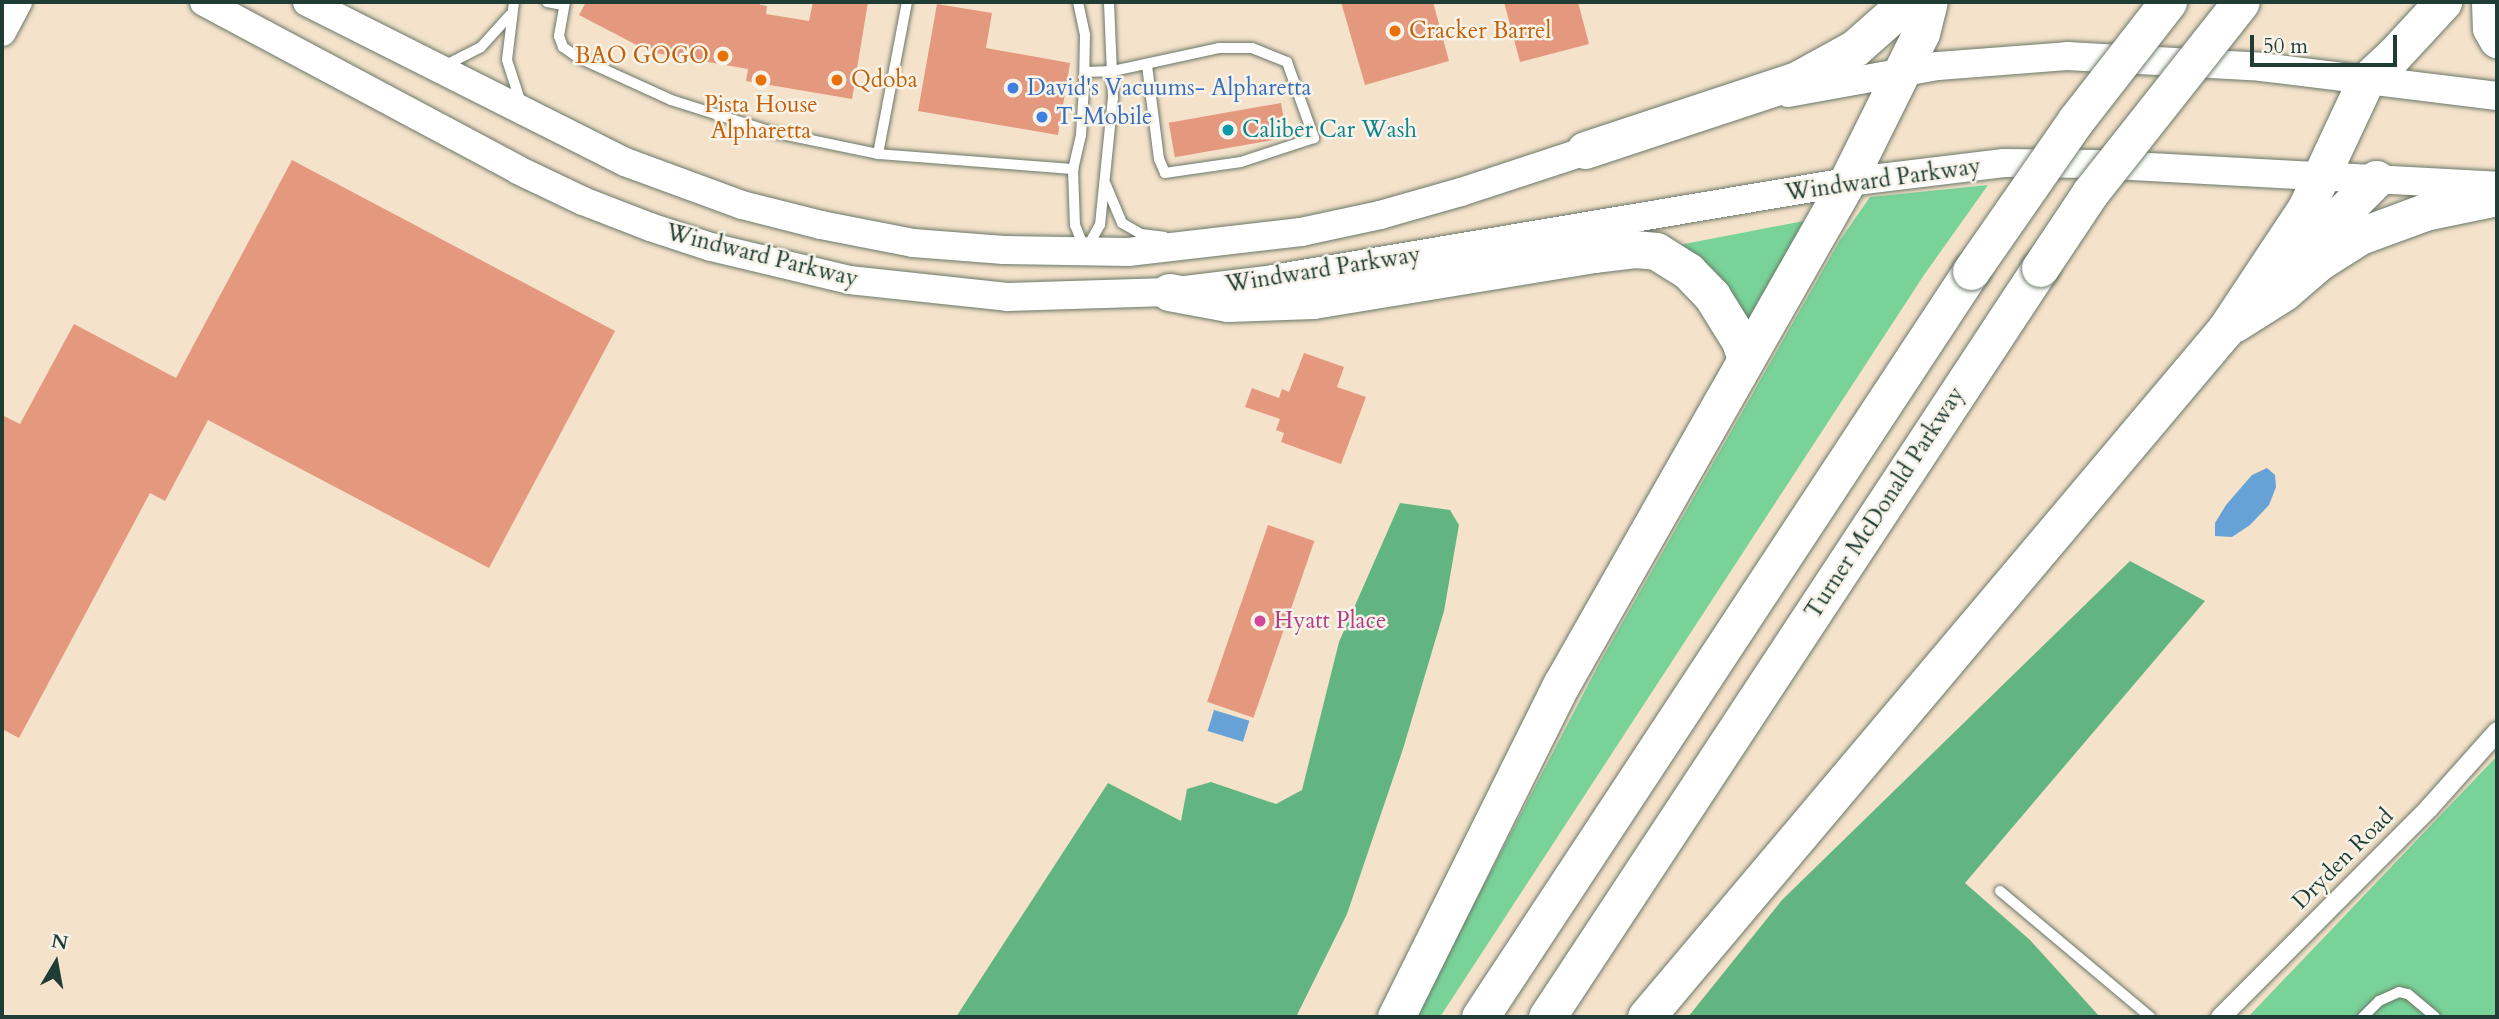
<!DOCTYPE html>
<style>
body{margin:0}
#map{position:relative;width:2499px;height:1019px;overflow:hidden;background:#f4e2ca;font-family:Cardo,serif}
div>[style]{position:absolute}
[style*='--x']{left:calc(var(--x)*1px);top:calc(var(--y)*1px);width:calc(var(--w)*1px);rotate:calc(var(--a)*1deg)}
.green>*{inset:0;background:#79d399}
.forest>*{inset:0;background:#62b581}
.water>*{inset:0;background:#67a2d7;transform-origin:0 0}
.building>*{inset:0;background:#e4997e;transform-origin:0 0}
.roads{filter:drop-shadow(0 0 2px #6a7768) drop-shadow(0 0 2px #6a7768)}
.service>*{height:10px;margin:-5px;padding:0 5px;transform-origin:5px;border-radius:5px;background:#fff}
.minor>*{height:19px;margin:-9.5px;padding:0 9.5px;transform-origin:9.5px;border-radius:9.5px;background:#fff}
.secondary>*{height:28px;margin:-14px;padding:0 14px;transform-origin:14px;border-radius:14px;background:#fff}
.motorway>*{height:37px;margin:-18.5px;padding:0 18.5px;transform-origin:18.5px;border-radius:18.5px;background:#fff}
.bridges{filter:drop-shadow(0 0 2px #6a7768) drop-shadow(0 0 2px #6a7768)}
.motorway-bridge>*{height:37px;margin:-18.5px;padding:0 18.5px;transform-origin:18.5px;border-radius:18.5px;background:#fff}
.dots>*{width:19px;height:19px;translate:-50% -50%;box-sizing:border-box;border:4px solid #f7f3e8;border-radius:50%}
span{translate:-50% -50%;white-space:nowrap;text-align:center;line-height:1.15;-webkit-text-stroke:5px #f7f3e8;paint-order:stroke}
.food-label{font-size:23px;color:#c56008}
.left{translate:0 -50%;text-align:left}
.right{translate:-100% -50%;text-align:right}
.shop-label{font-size:23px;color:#366cbe}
.culture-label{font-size:23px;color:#0d838f}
.street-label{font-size:23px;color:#1f3d34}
.hotel-label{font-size:23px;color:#b23c85}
.frame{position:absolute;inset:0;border:4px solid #1f3d34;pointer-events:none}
.north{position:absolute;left:21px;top:928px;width:70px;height:70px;-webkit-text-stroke:5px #f7f3e8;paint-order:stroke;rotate:10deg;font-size:19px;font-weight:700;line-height:28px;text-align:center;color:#1f3d34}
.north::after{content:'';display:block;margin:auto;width:24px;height:32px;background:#1f3d34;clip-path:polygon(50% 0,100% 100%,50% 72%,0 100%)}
.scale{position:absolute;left:2250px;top:35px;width:147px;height:32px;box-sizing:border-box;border:4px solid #1f3d34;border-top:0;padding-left:9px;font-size:21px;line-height:24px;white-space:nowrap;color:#1f3d34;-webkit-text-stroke:5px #f7f3e8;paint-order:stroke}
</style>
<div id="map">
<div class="green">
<div style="clip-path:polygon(1988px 185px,1924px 275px,1440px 1017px,1415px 1017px,1600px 662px,1840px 240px,1870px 197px)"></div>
<div style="clip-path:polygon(1809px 220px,1750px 325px,1679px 248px,1684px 244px)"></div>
<div style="clip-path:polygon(2497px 756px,2497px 1017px,2248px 1017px)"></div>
</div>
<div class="forest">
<div style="clip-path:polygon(1400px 503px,1450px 510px,1459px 525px,1444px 611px,1403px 749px,1347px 914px,1296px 1017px,956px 1017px,1108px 783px,1181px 821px,1187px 789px,1211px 782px,1276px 804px,1302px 790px,1339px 642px)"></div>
<div style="clip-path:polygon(2130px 561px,2205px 601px,1965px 883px,2030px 940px,2100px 1017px,1688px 1017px,1782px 900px)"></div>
</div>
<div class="water">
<div style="clip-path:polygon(2267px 468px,2275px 475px,2276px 487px,2269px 505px,2250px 525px,2232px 537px,2215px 536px,2215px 523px,2226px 505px,2252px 475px)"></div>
<div style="left:1214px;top:710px;width:37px;height:22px;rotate:17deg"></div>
</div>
<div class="building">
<div style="clip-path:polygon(586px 2px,760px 2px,760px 5px,767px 6px,766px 14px,809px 21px,813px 2px,868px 2px,852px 99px,746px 81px,748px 69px,650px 52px,579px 15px)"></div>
<div style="clip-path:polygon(1341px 2px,1433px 2px,1449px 61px,1365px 85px)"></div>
<div style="clip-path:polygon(1504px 2px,1578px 2px,1589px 44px,1520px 62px)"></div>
<div style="clip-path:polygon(937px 4px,992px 13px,986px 48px,1070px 63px,1058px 135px,918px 111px)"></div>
<div style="left:1281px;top:103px;width:35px;height:114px;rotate:80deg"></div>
<div style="clip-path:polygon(292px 160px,615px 331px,489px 568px,208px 420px,165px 501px,150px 493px,19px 738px,2px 729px,2px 415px,20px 424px,74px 324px,176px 378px)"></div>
<div style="clip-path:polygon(1304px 353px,1344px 367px,1337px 387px,1366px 397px,1341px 464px,1281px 442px,1284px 433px,1276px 430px,1280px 419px,1245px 407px,1252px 388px,1279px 398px,1282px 389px,1289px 392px)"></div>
<div style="left:1268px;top:525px;width:49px;height:187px;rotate:19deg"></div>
</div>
<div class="roads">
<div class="service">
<div style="--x:514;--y:2;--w:58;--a:96.9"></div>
<div style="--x:507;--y:60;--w:45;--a:72"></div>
<div style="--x:547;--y:2;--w:16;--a:11"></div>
<div style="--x:565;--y:2;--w:35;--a:100"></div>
<div style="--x:559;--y:36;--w:12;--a:70"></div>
<div style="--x:563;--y:47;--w:19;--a:35"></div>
<div style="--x:579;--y:58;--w:101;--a:24.5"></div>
<div style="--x:671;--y:100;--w:106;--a:17.6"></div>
<div style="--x:772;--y:132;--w:108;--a:11.7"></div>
<div style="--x:878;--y:154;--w:196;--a:4.4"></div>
<div style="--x:1078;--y:2;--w:34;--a:78"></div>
<div style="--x:1085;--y:35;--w:52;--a:91.1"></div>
<div style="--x:1084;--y:87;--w:48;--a:93.6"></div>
<div style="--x:1081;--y:135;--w:35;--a:103"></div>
<div style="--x:1073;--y:169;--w:56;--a:88"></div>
<div style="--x:1075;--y:225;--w:24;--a:68"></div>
<div style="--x:446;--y:65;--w:39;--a:-27"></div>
<div style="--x:481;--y:47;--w:43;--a:-47.8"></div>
<div style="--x:1085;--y:72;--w:28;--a:-2"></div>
<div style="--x:1113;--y:71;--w:108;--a:-12.2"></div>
<div style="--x:1219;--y:48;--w:33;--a:0"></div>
<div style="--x:1252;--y:48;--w:38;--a:22"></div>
<div style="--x:1287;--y:62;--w:81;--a:70.4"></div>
<div style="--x:1314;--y:138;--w:77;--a:161.8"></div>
<div style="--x:1241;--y:162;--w:77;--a:171.8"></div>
<div style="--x:1165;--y:173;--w:15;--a:-113"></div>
<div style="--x:1159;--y:159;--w:95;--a:-97.3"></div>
<div style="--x:878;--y:154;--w:155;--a:-79.2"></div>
<div style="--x:1106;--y:185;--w:41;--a:67.2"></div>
<div style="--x:1122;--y:223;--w:22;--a:30"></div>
<div style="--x:1141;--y:234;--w:23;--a:7"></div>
<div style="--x:1087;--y:248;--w:26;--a:-61"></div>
<div style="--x:1100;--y:225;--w:128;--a:-84.2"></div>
<div style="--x:1113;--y:98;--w:96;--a:-92.4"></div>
<div style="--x:2000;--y:891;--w:196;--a:40"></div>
<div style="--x:2363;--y:1017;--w:23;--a:-45"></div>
<div style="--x:2379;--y:1001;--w:22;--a:-24"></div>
<div style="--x:2399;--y:992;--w:9;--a:13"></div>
<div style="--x:2408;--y:994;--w:35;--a:40"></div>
</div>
<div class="minor">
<div style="--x:2220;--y:1017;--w:296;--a:-45.1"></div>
<div style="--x:2429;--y:807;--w:102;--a:-48.2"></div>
</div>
<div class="secondary">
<div style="--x:204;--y:2;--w:356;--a:28.1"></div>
<div style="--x:518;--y:170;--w:72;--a:25.5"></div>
<div style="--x:583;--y:201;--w:72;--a:21.2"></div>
<div style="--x:650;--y:227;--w:64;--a:18.2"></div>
<div style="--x:711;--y:247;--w:142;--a:13.4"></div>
<div style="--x:849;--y:280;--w:159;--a:6.1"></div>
<div style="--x:1007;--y:297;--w:162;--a:-1.8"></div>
<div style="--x:1169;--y:292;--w:105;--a:-7.1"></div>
<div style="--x:1273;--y:279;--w:582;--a:-9.59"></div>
<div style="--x:1847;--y:182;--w:158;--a:-6.9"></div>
<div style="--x:2004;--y:163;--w:91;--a:0.6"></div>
<div style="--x:2095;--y:164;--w:403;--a:3.1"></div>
<div style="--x:307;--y:2;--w:356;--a:26.7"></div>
<div style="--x:625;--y:162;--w:125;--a:20.2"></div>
<div style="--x:742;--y:205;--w:81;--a:14.2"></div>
<div style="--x:821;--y:225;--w:94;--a:11.1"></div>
<div style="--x:913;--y:243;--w:91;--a:4.4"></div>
<div style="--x:1004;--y:250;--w:124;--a:0.9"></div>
<div style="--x:1128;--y:252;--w:174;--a:-6.6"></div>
<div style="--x:1301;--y:232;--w:81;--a:-12.1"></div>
<div style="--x:1380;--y:215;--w:84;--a:-15.9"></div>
<div style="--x:1461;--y:192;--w:151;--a:-18.2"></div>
<div style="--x:2;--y:32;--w:34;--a:-62"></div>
<div style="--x:1788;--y:93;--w:152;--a:-10.2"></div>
<div style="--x:1938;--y:66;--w:129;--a:-4.4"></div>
<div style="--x:2067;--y:56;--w:194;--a:3.2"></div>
<div style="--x:2261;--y:67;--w:238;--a:7"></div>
</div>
<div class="motorway">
<div style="--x:2490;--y:2;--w:26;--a:88"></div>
<div style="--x:2491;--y:28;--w:13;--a:61"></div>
<div style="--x:1585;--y:150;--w:223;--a:-18.3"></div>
<div style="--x:1797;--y:80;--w:66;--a:-28.9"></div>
<div style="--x:1855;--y:48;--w:69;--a:-41.5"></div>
<div style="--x:2287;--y:257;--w:27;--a:-28"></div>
<div style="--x:2311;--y:244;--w:92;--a:-45"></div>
<div style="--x:1169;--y:292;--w:60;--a:10.6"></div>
<div style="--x:1228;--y:303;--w:85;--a:-2"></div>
<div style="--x:1313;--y:300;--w:286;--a:-9.3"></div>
<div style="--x:1595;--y:254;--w:40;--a:-7.1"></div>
<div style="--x:1635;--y:249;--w:21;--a:5"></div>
<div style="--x:1656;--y:251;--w:38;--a:32"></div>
<div style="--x:1688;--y:271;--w:35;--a:46"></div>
<div style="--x:1712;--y:296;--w:53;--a:58.1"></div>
<div style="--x:1740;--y:341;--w:19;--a:72"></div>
<div style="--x:2235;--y:323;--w:58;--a:-32.3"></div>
<div style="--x:2284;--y:292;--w:46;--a:-40.6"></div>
<div style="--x:2319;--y:262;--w:49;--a:-32.4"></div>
<div style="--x:2360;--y:236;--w:69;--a:-20.3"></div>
<div style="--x:2425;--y:212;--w:74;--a:-11.8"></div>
<div style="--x:1396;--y:1017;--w:371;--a:-63.6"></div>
<div style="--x:1561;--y:685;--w:579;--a:-60.38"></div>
<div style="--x:1847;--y:182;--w:166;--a:-63.6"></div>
<div style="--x:1921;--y:33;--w:32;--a:-76"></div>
<div style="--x:1480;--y:1017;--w:893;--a:-56.65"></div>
<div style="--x:1547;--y:1017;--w:897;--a:-56.65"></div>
<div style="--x:1646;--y:1017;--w:898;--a:-49.88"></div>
<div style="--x:2225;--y:330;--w:146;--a:-56.4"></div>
<div style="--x:2306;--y:208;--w:139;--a:-64.9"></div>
<div style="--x:2365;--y:82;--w:38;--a:-43"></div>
<div style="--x:2393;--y:56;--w:74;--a:-47.2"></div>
</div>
</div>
<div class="bridges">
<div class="motorway-bridge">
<div style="--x:2040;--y:268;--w:90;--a:-56.3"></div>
<div style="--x:2090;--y:193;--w:243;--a:-51.7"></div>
<div style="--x:1971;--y:271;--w:184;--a:-55.2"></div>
<div style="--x:2076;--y:120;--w:150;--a:-52.1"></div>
</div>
</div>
<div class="dots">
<div style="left:1395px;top:31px;background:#e8710a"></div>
<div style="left:723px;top:56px;background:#e8710a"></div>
<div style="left:761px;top:80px;background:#e8710a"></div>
<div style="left:837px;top:80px;background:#e8710a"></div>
<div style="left:1013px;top:88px;background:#3f7fe0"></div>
<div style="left:1042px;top:117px;background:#3f7fe0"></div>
<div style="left:1228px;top:130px;background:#0f9aa8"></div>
<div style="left:1260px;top:621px;background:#d1479c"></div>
</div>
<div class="food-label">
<span class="left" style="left:1409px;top:31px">Cracker Barrel</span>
<span class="right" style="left:709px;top:56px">BAO GOGO</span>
<span class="left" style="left:851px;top:80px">Qdoba</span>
<span style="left:761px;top:118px">Pista House<br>Alpharetta</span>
</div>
<div class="shop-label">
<span class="left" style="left:1027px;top:88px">David's Vacuums- Alpharetta</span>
<span class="left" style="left:1056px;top:117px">T-Mobile</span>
</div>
<div class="culture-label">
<span class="left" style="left:1242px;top:130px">Caliber Car Wash</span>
</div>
<div class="street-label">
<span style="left:1883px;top:180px;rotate:-8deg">Windward Parkway</span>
<span style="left:762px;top:256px;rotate:14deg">Windward Parkway</span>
<span style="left:1323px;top:270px;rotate:-9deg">Windward Parkway</span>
<span style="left:1885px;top:503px;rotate:-57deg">Turner McDonald Parkway</span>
<span style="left:2343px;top:859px;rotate:-45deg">Dryden Road</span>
</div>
<div class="hotel-label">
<span class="left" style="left:1274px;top:621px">Hyatt Place</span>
</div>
<div class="frame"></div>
<div class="north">N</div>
<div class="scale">50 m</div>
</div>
